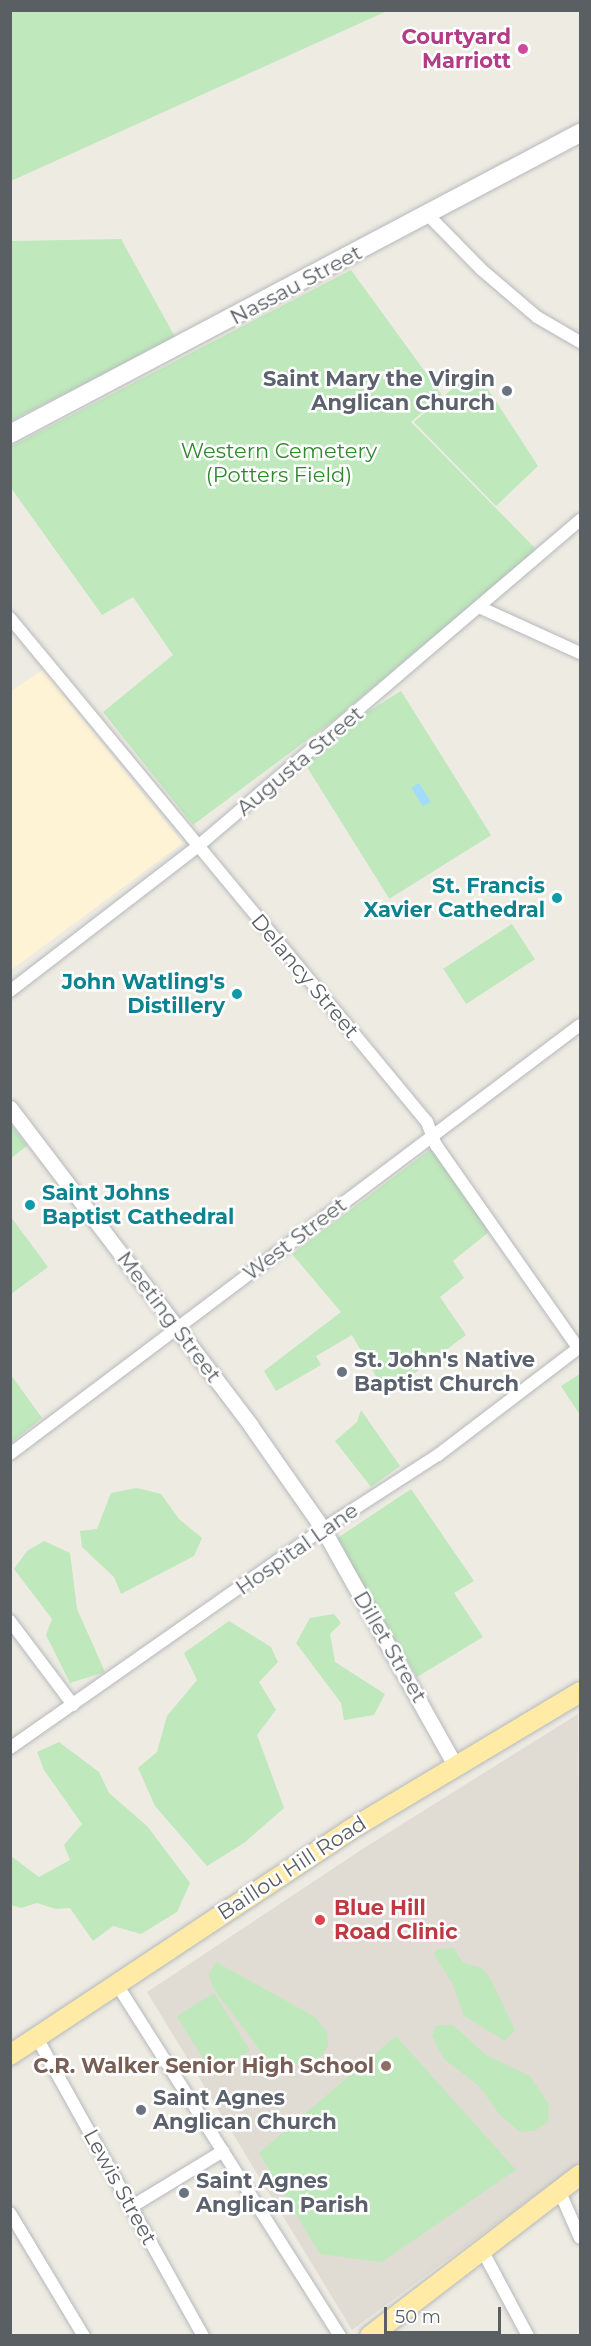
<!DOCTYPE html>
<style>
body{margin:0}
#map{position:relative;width:591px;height:2346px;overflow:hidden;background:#eeebe2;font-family:Montserrat,sans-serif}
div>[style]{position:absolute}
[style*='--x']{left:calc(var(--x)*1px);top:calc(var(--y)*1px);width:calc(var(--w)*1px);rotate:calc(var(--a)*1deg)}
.commercial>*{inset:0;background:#fff3d6}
.education>*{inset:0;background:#e1dcd3}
.green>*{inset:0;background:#bfe8bc;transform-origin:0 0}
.water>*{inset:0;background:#a1dcff;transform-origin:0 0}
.roads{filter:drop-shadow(0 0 2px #b5b9bd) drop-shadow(0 0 2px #b5b9bd)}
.minor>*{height:12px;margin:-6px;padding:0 6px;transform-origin:6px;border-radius:6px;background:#fff}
.tertiary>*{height:15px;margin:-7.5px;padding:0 7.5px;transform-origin:7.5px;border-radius:7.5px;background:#fff}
.secondary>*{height:18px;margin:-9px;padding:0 9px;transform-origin:9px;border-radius:9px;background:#fff}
.primary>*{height:20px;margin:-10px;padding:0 10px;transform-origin:10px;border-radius:10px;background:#ffeba6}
.dots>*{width:16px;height:16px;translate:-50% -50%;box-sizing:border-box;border:3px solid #fff;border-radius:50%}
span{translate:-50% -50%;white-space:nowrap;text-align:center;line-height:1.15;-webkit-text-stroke:5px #fff;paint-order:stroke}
.hotel-label{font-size:21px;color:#b23c85;font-weight:700}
.right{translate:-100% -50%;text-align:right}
.street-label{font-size:21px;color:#5a5f64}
.worship-label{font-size:21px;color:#5b616d;font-weight:700}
.left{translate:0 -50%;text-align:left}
.park-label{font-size:21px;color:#30872e}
.culture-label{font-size:21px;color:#0d838f;font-weight:700}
.health-label{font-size:21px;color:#be3a42;font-weight:700}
.education-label{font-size:21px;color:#785e54;font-weight:700}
.frame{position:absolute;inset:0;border:12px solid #5a5f64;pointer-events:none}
.scale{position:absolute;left:384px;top:2307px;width:117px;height:27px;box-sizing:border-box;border:3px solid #5a5f64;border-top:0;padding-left:8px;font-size:18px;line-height:21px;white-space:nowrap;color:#5a5f64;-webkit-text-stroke:4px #fff;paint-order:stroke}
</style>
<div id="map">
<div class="commercial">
<div style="clip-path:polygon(43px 670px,183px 843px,11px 970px,11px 691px)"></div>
</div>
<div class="education">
<div style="clip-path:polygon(578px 1714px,580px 2162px,352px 2330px,147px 1992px,364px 1848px)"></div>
</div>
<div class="green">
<div style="clip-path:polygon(11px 10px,387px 10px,387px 11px,11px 181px)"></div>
<div style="clip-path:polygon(121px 239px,175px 337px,11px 421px,11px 241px)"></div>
<div style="clip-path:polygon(351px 270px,442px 395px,411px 422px,537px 550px,334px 720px,193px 825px,103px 712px,173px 655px,133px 597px,102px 615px,11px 488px,10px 447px)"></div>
<div style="clip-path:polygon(475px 369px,538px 466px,496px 506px,414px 422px)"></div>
<div style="left:401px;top:691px;width:170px;height:120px;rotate:58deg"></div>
<div style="left:512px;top:924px;width:42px;height:82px;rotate:57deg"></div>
<div style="clip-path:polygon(11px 1125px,27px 1146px,11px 1158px)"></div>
<div style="clip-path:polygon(432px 1148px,490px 1231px,453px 1261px,464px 1278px,440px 1297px,466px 1335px,392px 1390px,377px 1378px,352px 1335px,316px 1356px,321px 1365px,276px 1391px,264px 1371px,341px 1312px,292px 1254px)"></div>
<div style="clip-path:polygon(11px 1217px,48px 1267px,11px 1294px,10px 1294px)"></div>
<div style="clip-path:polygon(580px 1374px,580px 1415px,561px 1386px)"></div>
<div style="clip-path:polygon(11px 1375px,42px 1418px,11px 1443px,10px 1375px)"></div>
<div style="clip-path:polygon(361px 1410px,400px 1466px,371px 1487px,335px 1441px,357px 1422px)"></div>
<div style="clip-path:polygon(137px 1488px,161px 1494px,179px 1519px,202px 1538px,194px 1556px,121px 1594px,114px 1577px,82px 1547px,80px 1531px,97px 1529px,111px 1493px)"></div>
<div style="clip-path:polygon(411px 1489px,474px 1581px,454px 1593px,483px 1637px,417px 1677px,336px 1539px)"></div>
<div style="clip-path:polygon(44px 1541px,70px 1553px,77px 1609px,105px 1672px,70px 1683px,46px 1635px,52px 1619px,14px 1569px,27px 1551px)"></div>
<div style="clip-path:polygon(334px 1614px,341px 1623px,330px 1634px,335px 1662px,385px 1694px,374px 1715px,344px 1720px,341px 1703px,296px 1643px,310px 1618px)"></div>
<div style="clip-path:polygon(229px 1621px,271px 1647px,278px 1662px,259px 1682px,276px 1710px,257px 1735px,284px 1808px,244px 1843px,207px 1866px,155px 1806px,138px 1768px,157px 1752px,167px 1716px,197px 1680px,184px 1653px)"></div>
<div style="clip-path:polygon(59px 1742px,99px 1772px,109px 1793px,147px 1826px,190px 1883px,177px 1912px,141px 1934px,113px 1926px,93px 1941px,70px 1908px,56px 1909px,37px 1903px,21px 1908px,11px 1905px,11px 1856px,39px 1877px,70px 1860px,64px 1845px,82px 1824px,44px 1770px,37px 1752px)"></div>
<div style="clip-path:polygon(454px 1948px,463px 1963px,482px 1968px,490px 1978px,515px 2030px,505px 2041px,464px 2016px,452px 1983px,434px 1954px,438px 1949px)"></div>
<div style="clip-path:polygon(216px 1962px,315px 2017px,327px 2032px,328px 2046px,322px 2056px,284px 2068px,263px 2054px,213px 1988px,209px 1974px)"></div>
<div style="left:214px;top:1993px;width:68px;height:44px;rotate:58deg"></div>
<div style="clip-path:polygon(436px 2025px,453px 2025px,486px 2055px,530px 2076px,549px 2104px,548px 2122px,534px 2131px,520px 2132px,500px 2115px,479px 2086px,444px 2059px,432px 2036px)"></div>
<div style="clip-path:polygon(396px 2036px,516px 2170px,382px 2262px,320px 2254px,259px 2153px)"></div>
</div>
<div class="water">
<div style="left:419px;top:783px;width:22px;height:9px;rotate:58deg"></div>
</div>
<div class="roads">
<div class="minor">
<div style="--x:428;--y:215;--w:77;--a:45.5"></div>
<div style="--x:482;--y:270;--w:72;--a:40.5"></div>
<div style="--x:537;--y:317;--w:50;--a:30.2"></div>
<div style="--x:479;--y:607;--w:111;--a:24.5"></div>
<div style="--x:10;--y:618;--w:654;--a:50.4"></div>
<div style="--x:427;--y:1122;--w:25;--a:69"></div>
<div style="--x:436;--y:1145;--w:248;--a:55"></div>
<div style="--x:10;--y:991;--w:236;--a:-37.6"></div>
<div style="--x:197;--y:847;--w:504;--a:-40.49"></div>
<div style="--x:10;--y:1454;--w:713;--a:-36.97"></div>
<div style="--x:10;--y:1621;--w:105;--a:53.1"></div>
<div style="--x:10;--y:1748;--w:382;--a:-35"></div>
<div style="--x:323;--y:1529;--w:137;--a:-32.8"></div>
<div style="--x:438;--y:1455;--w:178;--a:-37.3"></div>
<div style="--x:116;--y:1983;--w:418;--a:57.6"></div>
<div style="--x:37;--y:2038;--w:341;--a:60.9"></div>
<div style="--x:559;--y:2190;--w:52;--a:66.4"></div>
<div style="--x:131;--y:2207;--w:108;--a:-31.3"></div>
<div style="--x:10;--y:2213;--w:144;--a:59"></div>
<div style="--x:481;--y:2248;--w:100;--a:61.9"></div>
</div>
<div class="tertiary">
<div style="--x:10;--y:1108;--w:399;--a:52.8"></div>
<div style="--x:251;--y:1426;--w:126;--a:55"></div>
<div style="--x:323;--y:1529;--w:273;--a:60.8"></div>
</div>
<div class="secondary">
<div style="--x:10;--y:434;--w:645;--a:-27.84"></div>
</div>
<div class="primary">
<div style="--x:10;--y:2055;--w:405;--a:-33.5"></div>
<div style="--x:348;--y:1831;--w:270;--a:-30.9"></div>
<div style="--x:370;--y:2336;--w:265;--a:-37.5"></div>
</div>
</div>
<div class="dots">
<div style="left:523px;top:49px;background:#d1479c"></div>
<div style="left:507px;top:391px;background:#6b7280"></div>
<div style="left:557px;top:898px;background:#0f9aa8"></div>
<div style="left:237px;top:994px;background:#0f9aa8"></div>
<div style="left:30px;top:1205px;background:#0f9aa8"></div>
<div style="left:342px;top:1372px;background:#6b7280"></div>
<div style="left:320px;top:1920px;background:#e0444e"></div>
<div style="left:386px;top:2066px;background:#8d6e63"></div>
<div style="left:141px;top:2110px;background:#6b7280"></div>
<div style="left:184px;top:2193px;background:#6b7280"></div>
</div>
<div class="hotel-label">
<span class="right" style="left:511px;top:49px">Courtyard<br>Marriott</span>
</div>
<div class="street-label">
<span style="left:296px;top:285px;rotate:-28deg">Nassau Street</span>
<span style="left:300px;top:761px;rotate:-40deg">Augusta Street</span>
<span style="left:305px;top:976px;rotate:50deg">Delancy Street</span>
<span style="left:295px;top:1239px;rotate:-37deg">West Street</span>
<span style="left:169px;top:1317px;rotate:53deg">Meeting Street</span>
<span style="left:297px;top:1549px;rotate:-35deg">Hospital Lane</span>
<span style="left:390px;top:1647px;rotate:60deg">Dillet Street</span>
<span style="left:292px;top:1868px;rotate:-33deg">Baillou Hill Road</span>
<span style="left:120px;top:2187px;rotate:61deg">Lewis Street</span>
</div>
<div class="worship-label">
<span class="right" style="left:495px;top:391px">Saint Mary the Virgin<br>Anglican Church</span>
<span class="left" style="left:354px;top:1372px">St. John's Native<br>Baptist Church</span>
<span class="left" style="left:153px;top:2110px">Saint Agnes<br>Anglican Church</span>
<span class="left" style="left:196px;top:2193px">Saint Agnes<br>Anglican Parish</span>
</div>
<div class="park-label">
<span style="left:279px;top:463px">Western Cemetery<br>(Potters Field)</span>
</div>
<div class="culture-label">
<span class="right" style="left:545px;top:898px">St. Francis<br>Xavier Cathedral</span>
<span class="right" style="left:225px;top:994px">John Watling's<br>Distillery</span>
<span class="left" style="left:42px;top:1205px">Saint Johns<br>Baptist Cathedral</span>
</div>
<div class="health-label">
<span class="left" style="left:334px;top:1920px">Blue Hill<br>Road Clinic</span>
</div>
<div class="education-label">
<span class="right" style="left:374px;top:2066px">C.R. Walker Senior High School</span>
</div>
<div class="frame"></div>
<div class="scale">50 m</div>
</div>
